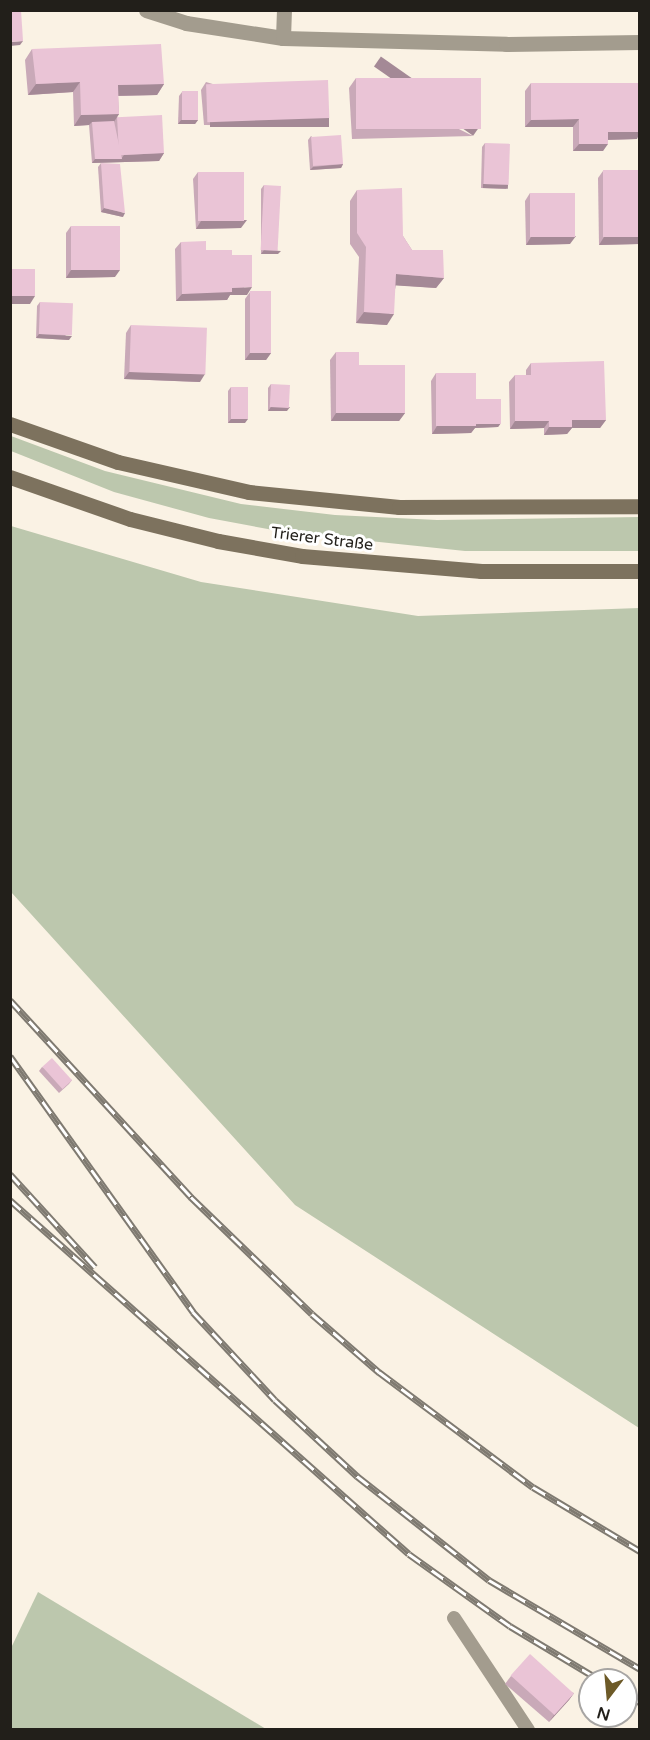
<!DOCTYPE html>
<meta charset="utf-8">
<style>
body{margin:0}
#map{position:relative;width:650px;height:1740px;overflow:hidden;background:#faf2e4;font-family:"Varela Round",sans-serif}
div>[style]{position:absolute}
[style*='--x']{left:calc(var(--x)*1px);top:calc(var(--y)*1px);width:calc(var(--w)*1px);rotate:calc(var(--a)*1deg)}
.green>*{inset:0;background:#bcc7ad}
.service>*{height:14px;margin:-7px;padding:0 7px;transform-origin:7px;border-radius:7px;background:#a39c8e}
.minor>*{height:15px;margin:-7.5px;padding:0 7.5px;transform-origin:7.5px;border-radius:7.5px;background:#a39c8e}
.secondary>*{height:15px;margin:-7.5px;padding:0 7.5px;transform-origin:7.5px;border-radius:7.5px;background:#7d725e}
.rail>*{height:7px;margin-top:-3.5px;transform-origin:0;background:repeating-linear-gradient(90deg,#fff 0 14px,#7f7a71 0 28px);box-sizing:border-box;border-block:2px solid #7f7a71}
.wall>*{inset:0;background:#c9a9b8}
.shaded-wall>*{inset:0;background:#a48996;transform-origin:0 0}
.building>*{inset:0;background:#eac4d6;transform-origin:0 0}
span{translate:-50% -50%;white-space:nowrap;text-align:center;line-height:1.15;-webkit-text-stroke:6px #fff;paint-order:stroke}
.street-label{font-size:16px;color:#221f1a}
.frame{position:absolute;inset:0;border:12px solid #221f1a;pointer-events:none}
.north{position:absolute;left:578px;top:1668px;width:60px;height:60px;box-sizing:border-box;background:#fff;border:2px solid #a7a5a3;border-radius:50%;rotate:196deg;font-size:16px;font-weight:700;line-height:24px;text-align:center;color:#221f1a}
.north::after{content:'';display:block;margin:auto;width:21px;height:27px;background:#6d5a28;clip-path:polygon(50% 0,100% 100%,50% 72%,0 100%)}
</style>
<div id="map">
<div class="green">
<div style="clip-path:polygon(11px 436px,105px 471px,241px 504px,335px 515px,437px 520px,639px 517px,639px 551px,465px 551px,284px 532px,209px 518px,114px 492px,11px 451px)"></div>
<div style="clip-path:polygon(11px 526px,201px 582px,418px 616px,639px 608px,639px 1428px,295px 1205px,11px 892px)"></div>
<div style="clip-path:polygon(38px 1592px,266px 1729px,11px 1729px,11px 1648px)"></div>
</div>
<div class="service">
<div style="--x:454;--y:1618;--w:134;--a:56.5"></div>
</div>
<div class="minor">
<div style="--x:146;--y:10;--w:42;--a:18"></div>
<div style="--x:186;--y:23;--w:98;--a:8.8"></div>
<div style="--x:283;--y:38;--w:223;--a:1.5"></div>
<div style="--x:506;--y:44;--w:134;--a:-0.9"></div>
<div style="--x:283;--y:38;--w:28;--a:-88"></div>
</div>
<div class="secondary">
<div style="--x:10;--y:424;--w:114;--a:19.4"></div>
<div style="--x:118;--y:462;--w:134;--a:12.9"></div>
<div style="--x:249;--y:492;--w:151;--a:5.7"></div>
<div style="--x:399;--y:507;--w:241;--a:-0.2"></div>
<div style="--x:10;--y:477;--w:127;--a:19.3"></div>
<div style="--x:130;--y:519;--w:91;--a:14"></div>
<div style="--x:218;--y:541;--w:85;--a:10.1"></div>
<div style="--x:302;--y:556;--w:180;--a:4.8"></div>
<div style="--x:481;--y:571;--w:159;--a:0"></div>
</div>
<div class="rail">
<div style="--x:10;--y:1000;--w:268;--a:47.4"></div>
<div style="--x:191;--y:1197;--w:168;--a:44"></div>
<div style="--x:312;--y:1314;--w:89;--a:40.9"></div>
<div style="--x:379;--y:1372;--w:192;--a:36.8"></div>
<div style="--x:533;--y:1487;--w:125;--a:30.9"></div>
<div style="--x:10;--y:1056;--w:315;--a:54.4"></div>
<div style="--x:193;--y:1312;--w:120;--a:47"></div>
<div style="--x:275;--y:1400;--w:112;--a:42.8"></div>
<div style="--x:357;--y:1476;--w:168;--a:38.2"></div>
<div style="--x:489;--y:1580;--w:175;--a:30.5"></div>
<div style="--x:10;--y:1174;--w:126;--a:47.6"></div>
<div style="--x:10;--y:1200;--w:533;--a:41.58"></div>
<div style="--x:409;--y:1554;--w:124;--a:35.5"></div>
<div style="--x:510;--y:1626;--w:105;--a:31"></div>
<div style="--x:626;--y:1695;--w:16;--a:27"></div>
</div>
<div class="wall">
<div style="clip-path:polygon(32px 49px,164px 84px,157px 95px,118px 96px,119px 114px,117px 117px,164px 153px,159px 161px,92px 163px,89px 125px,74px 126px,73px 92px,28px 95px,25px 60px)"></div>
<div style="clip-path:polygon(356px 78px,473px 136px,352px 139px,349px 88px)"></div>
<div style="clip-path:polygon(206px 82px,329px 118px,323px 126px,204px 125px,201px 90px)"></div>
<div style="clip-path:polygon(531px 83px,637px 139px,608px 140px,603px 151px,573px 151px,573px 127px,525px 127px,525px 91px)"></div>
<div style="clip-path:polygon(182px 92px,198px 120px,195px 124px,178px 124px,179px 96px)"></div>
<div style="clip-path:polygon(311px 136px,343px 164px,341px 168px,310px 170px,308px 140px)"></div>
<div style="clip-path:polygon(485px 143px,508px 185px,506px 189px,481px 188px,482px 147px)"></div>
<div style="clip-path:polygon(101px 163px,123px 217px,101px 212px,98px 167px)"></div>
<div style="clip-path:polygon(603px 171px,639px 244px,599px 245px,598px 178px)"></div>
<div style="clip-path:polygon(198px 172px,241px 228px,196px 229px,193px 179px)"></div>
<div style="clip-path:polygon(264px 185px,278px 254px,261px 254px,261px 189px)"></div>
<div style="clip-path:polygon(357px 190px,403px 236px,412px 250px,444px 278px,436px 288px,396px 285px,387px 325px,356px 323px,359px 257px,350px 244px,350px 201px)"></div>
<div style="clip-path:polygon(530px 193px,570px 244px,526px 245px,525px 201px)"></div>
<div style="clip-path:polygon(71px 226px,115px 277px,66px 278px,66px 233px)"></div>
<div style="clip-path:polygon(181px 242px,206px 250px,232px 255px,247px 295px,230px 295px,227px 300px,176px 301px,175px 249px)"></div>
<div style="clip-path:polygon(250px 292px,271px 353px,266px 360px,245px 360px,245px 299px)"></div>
<div style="clip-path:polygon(40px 302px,69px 340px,36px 338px,37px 306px)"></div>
<div style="clip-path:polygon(131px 325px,200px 382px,124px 379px,126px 333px)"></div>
<div style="clip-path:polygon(336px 352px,359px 365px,405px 413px,399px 421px,331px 421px,330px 360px)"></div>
<div style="clip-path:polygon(531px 363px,606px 420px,600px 428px,572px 428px,567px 434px,544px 435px,544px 428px,510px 429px,509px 382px,515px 375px,526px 375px,526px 370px)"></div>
<div style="clip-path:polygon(436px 373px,476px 399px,501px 423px,498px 427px,475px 428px,471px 433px,432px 434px,431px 381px)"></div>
<div style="clip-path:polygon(271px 384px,287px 411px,268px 411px,268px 388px)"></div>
<div style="clip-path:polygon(231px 387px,245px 423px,228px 423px,228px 391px)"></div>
<div style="clip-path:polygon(42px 1067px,72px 1080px,69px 1084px,59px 1093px,39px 1071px)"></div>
<div style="clip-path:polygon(511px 1676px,574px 1693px,569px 1700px,549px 1722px,505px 1684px)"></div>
</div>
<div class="shaded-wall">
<div style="clip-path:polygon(23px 41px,20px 45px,10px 46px,10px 42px)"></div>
<div style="clip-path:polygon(80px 82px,73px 92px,28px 95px,36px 84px)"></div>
<div style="clip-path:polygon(164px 84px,157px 95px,111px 96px,118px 85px)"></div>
<div style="clip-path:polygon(119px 114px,112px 125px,92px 122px,89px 125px,74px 126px,81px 115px)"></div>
<div style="left:210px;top:117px;width:119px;height:10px"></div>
<div style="clip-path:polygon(579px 119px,573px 127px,525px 127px,531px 120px)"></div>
<div style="clip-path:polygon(181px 120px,198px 120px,195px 124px,178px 124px)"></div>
<div style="left:480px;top:126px;width:12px;height:121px;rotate:125deg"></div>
<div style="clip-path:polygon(608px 132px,639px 132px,639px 135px,637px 139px,603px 140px)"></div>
<div style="clip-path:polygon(579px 144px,608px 144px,603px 151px,573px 151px)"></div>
<div style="clip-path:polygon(164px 153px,159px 161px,92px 163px,95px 159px,121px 159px,124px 155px)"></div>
<div style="clip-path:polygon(343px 164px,341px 168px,310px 170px,313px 167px)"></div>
<div style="left:483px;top:184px;width:25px;height:4px;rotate:2deg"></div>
<div style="clip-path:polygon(104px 208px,125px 213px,123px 217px,101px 212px)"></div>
<div style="clip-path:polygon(247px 220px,241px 228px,196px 229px,201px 221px)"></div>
<div style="clip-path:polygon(576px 236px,570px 244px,526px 245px,531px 237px)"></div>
<div style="clip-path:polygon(604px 237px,639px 237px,639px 244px,599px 245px)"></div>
<div style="clip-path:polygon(264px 250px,281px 251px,278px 254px,261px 254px)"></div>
<div style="clip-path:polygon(71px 270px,120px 270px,115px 277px,66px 278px)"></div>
<div style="clip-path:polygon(396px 274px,444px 278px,436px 288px,389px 285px)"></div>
<div style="clip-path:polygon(252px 287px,247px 295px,230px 295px,227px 300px,176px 301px,182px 294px,232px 288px)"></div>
<div style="clip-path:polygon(10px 296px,35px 296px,30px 304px,10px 304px)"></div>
<div style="clip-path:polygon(364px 312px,394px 314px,387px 325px,356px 323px)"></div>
<div style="clip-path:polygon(39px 334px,72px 336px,69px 340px,36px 338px)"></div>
<div style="clip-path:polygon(250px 353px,271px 353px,266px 360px,245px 360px)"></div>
<div style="clip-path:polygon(129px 372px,205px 374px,200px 382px,124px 379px)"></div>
<div style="clip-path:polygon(271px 407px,290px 407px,287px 411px,268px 411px)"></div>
<div style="clip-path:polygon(336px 413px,405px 413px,399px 421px,331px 421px)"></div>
<div style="clip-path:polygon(231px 419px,248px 419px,245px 423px,228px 423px)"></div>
<div style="clip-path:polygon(572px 420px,606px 420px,600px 428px,572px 428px,567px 434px,544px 435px,549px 427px)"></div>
<div style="clip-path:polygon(515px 421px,549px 421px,544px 428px,510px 429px)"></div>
<div style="clip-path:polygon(501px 423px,498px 427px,475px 428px,471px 433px,432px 434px,437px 426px)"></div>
<div style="clip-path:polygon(574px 1693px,569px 1700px,549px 1722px,554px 1715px)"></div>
</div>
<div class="building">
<div style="clip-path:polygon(10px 10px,21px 10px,23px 41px,10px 42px)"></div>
<div style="clip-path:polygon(161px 44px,164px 84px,118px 85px,119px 114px,81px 115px,80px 82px,36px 84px,32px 49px)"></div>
<div style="left:356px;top:78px;width:125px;height:51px"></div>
<div style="left:328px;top:80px;width:38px;height:122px;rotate:88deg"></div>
<div style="clip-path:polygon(531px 83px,639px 83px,639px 132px,608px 132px,608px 144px,579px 144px,579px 119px,531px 120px)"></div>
<div style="left:198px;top:91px;width:29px;height:16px;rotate:90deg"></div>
<div style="left:162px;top:115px;width:38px;height:45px;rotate:87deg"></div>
<div style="clip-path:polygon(114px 121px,122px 159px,95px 159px,92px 122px)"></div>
<div style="left:341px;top:135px;width:29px;height:30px;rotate:86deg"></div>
<div style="left:485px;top:143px;width:25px;height:41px;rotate:2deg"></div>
<div style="clip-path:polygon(101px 163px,120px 164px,125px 213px,104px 208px)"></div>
<div style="left:639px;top:170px;width:67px;height:36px;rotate:90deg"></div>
<div style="left:198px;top:172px;width:46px;height:49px"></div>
<div style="left:264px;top:185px;width:17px;height:65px;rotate:3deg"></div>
<div style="clip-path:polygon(402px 188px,403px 236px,412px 250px,443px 250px,444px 278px,396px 274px,394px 314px,364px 312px,366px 247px,357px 233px,357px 190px)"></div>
<div style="left:530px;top:193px;width:45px;height:44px"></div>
<div style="left:71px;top:226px;width:49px;height:44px"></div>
<div style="clip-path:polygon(206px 241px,206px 250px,232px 250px,232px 255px,252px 255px,252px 287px,232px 288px,232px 292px,182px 294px,181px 242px)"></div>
<div style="left:35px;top:269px;width:27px;height:25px;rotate:90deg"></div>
<div style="left:271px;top:291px;width:62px;height:21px;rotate:90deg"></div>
<div style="left:40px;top:302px;width:33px;height:32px;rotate:2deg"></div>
<div style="left:131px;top:325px;width:76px;height:47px;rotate:2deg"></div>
<div style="clip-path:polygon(336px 352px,359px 352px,359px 365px,405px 365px,405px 413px,336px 413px)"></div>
<div style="clip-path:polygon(604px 361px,606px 420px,572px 420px,572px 427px,549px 427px,549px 421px,515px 421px,515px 375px,531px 375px,531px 363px)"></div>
<div style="left:436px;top:373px;width:40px;height:53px"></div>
<div style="left:271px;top:384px;width:19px;height:23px;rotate:3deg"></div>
<div style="left:231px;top:387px;width:17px;height:32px"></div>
<div style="left:476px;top:399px;width:25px;height:25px"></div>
<div style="left:52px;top:1058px;width:30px;height:13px;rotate:48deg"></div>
<div style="left:530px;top:1654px;width:59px;height:29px;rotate:42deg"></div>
</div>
<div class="street-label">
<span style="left:322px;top:539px;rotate:7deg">Trierer Straße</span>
</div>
<div class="frame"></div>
<div class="north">N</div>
</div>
